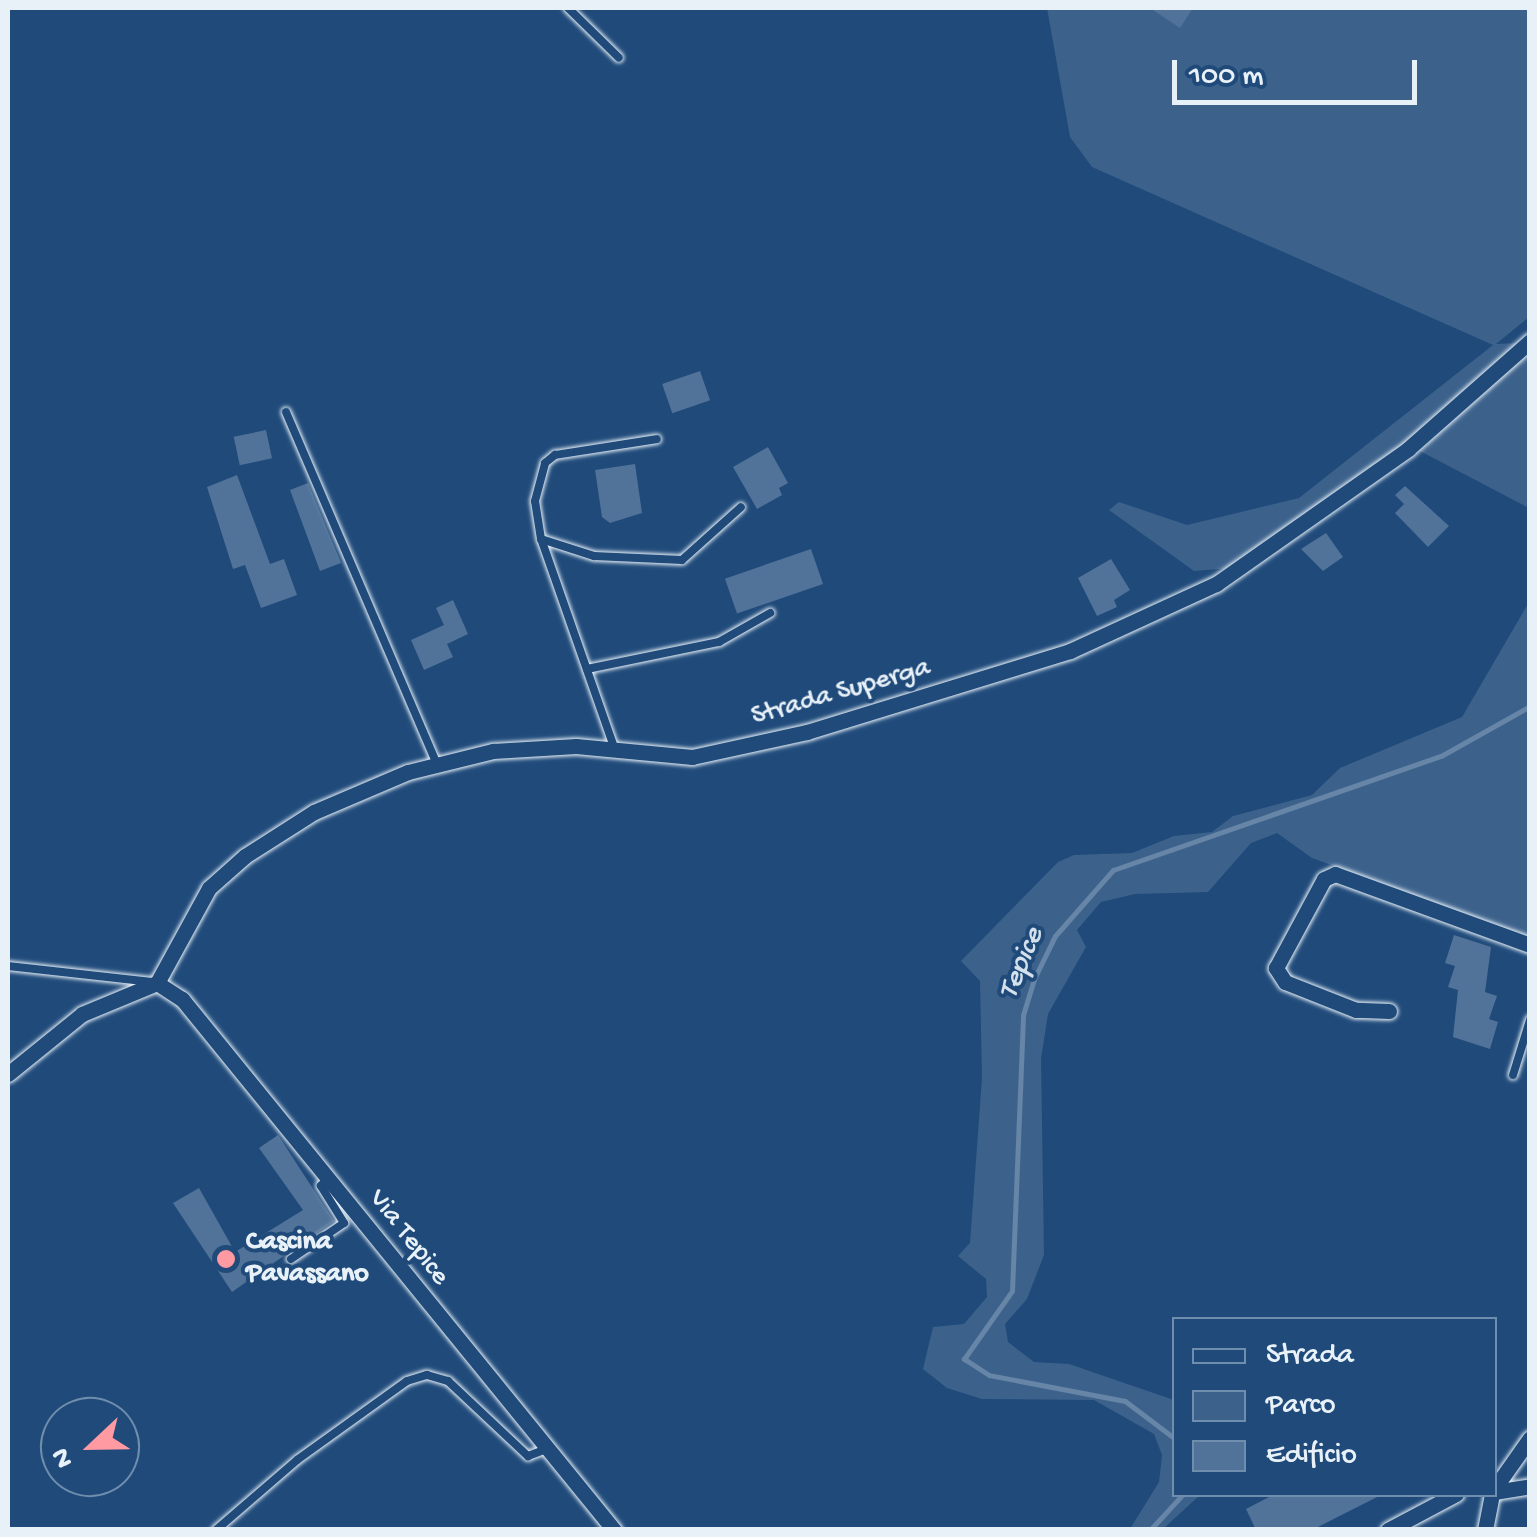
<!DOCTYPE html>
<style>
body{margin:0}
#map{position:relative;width:1537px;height:1537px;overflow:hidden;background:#1f4a7a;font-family:"Gochi Hand",sans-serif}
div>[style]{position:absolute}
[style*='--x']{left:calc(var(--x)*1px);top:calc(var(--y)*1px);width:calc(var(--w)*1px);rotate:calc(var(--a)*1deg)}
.green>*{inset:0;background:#3c628c}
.stream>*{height:5px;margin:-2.5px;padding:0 2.5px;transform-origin:2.5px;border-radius:2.5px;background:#6685a7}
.building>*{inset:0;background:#517399;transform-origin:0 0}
.roads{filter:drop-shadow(0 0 2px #e8f1f8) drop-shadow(0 0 2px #e8f1f8)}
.service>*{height:8px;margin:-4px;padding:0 4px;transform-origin:4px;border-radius:4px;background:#1f4a7a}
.minor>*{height:15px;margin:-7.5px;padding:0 7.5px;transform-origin:7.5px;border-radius:7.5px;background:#1f4a7a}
.dots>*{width:28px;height:28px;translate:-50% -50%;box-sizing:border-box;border:5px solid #1f4a7a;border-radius:50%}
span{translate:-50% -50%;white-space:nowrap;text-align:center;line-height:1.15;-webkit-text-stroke:8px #1f4a7a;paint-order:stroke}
.street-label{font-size:28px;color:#e8f1f8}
.poi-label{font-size:28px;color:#e8f1f8;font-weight:700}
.left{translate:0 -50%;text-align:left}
.water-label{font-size:30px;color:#d4e1ec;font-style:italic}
.frame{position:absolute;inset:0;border:10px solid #e8f1f8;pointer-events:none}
.legend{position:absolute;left:1172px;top:1317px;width:325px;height:180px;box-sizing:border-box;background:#1f4a7a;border:2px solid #6f8dac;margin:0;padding:12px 18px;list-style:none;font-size:30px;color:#e8f1f8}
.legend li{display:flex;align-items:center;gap:20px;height:50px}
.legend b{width:50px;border:2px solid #6f8dac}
.north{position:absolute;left:40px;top:1397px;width:100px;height:100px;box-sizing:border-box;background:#1f4a7a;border:2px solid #6f8dac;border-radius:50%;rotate:248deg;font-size:28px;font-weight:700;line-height:40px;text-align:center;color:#e8f1f8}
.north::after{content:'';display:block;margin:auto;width:35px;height:45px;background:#ff9aa2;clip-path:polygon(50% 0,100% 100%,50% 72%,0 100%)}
.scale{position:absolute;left:1172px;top:60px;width:245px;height:45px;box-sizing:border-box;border:5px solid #e8f1f8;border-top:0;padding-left:12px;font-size:30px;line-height:35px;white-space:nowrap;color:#e8f1f8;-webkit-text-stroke:8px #1f4a7a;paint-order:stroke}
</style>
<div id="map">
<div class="green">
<div style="clip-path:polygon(1047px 8px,1529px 8px,1529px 317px,1496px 344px,1519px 343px,1400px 447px,1231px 568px,1194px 571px,1109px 510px,1119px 502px,1187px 525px,1299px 498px,1493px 345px,1092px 167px,1070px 137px)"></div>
<div style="clip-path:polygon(1529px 351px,1529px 508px,1420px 451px)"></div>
<div style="clip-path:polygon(1529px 602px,1529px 937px,1312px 858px,1277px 833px,1251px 843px,1208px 892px,1135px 894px,1101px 902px,1077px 930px,1086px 947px,1048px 1014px,1041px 1059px,1044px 1255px,1027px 1299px,1005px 1324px,1008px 1342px,1034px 1362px,1069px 1364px,1174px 1400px,1174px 1494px,1200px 1495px,1163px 1529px,1130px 1529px,1159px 1482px,1162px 1455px,1154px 1434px,1094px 1400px,982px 1399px,947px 1388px,923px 1369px,933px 1327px,964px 1324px,987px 1297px,986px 1279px,958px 1256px,970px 1243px,982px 1078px,980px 981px,961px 961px,1058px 862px,1074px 855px,1132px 853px,1174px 836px,1212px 832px,1233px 816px,1312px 795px,1340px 768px,1462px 717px)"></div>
</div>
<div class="stream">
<div style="--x:1174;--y:1438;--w:61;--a:-142.9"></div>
<div style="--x:1125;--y:1401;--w:138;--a:-169.2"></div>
<div style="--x:989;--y:1375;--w:30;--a:-147"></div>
<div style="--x:964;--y:1359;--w:83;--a:-54.8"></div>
<div style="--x:1012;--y:1291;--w:276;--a:-87.7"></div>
<div style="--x:1023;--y:1015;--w:38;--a:-73"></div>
<div style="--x:1034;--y:979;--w:48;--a:-64"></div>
<div style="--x:1055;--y:936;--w:88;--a:-48.7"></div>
<div style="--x:1113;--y:870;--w:347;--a:-19.2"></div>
<div style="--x:1441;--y:756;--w:102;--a:-29.3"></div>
<div style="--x:1150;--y:1530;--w:49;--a:-47.5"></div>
</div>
<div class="building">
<div style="clip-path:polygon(1150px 8px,1193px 8px,1180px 28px)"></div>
<div style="left:700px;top:371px;width:31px;height:40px;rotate:71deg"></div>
<div style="left:266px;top:430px;width:29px;height:33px;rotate:78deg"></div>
<div style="clip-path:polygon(768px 447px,788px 483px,779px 488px,782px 495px,757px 509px,733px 467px)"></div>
<div style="clip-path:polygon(635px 464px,642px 513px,610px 523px,602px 517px,595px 470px)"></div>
<div style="clip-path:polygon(237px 475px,270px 564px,284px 559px,297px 595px,261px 608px,245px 565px,233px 569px,207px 487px)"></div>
<div style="clip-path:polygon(308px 483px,341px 563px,320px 571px,290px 490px)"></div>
<div style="clip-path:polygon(1405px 486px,1449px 526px,1428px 547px,1395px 513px,1404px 504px,1395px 495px)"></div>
<div style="clip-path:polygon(1326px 533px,1343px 557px,1323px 571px,1301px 549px)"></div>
<div style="left:811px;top:549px;width:37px;height:91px;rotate:71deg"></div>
<div style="clip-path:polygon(1111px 559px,1130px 590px,1114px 600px,1117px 607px,1097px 616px,1078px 578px)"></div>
<div style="clip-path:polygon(453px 600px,468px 634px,447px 644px,453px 657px,424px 670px,411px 640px,444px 625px,436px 608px)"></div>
<div style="clip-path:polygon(1454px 935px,1491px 947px,1485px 992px,1497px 996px,1489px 1019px,1498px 1022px,1490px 1049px,1453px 1037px,1458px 990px,1448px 987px,1455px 966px,1445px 963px)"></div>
<div style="clip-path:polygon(278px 1135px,334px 1221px,232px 1292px,173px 1203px,199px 1188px,235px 1252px,303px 1210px,259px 1148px)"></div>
<div style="clip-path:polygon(1275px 1494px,1383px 1494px,1312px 1530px,1256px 1530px,1246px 1509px)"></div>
</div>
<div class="roads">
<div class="service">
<div style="--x:568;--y:8;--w:71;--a:44.4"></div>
<div style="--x:286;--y:412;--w:384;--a:66.8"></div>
<div style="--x:541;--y:539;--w:56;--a:17.8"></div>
<div style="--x:594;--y:556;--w:88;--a:2.6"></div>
<div style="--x:682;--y:560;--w:79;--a:-41.9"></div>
<div style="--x:587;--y:669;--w:135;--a:-11.6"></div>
<div style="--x:719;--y:642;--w:59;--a:-29.6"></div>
<div style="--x:614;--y:747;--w:220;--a:-109.3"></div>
<div style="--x:541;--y:539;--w:38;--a:-99"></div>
<div style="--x:535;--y:501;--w:39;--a:-75"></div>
<div style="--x:545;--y:463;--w:13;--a:-39"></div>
<div style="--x:555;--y:455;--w:103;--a:-8.9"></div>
<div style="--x:8;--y:966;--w:145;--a:6.3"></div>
<div style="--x:1513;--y:1075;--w:58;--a:-72.8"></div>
<div style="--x:291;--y:1259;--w:64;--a:-34.2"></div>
<div style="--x:344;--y:1223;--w:44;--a:-121.9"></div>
<div style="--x:321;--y:1186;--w:11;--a:-52"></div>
<div style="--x:216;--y:1530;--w:107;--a:-40.8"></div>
<div style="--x:297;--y:1460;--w:135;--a:-35.7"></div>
<div style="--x:407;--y:1381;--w:21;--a:-17"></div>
<div style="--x:427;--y:1375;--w:22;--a:16"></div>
<div style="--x:448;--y:1381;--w:110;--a:43.2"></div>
<div style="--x:528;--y:1456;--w:17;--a:-21"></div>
</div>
<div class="minor">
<div style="--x:157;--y:983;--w:30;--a:33"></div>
<div style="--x:182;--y:999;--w:685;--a:50.87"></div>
<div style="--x:1389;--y:1011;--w:33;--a:-178"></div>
<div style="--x:1356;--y:1010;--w:76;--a:-158.5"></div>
<div style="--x:1285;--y:982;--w:17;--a:-123"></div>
<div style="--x:1276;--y:968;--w:101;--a:-61.7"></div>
<div style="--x:1324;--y:879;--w:12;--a:-24"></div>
<div style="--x:1335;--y:874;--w:208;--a:20"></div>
<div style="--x:8;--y:1074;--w:95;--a:-39"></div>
<div style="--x:82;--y:1014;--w:81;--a:-22.5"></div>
<div style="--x:157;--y:983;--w:108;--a:-61.3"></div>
<div style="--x:209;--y:888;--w:48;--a:-41.6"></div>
<div style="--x:245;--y:856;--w:82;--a:-32.5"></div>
<div style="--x:314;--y:812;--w:102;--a:-23.1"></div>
<div style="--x:408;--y:772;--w:88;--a:-13.9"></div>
<div style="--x:493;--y:751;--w:83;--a:-3.4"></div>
<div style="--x:576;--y:746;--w:117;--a:5.4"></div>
<div style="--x:692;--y:757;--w:118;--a:-12.3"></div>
<div style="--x:807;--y:732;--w:275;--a:-17.1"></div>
<div style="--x:1070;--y:651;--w:161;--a:-24.7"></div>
<div style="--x:1216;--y:584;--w:235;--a:-35.1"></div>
<div style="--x:1408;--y:449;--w:163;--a:-41.5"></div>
<div style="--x:1494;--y:1489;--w:62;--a:-54.8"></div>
<div style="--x:1494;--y:1492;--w:36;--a:-9"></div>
<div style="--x:1388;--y:1530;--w:77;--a:-27.9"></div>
<div style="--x:1485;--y:1530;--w:37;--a:-79"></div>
</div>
</div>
<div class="dots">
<div style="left:226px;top:1259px;background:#ff9aa2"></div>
</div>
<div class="street-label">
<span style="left:841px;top:693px;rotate:-16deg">Strada Superga</span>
<span style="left:408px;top:1238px;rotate:52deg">Via Tepice</span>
</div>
<div class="poi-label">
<span class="left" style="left:246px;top:1259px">Cascina<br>Pavassano</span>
</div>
<div class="water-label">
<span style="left:1023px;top:964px;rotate:-67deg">Tepice</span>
</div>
<div class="frame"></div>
<ul class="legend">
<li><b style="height:12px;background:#1f4a7a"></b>Strada</li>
<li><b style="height:28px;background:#3c628c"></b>Parco</li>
<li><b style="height:28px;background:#517399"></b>Edificio</li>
</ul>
<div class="north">N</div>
<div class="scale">100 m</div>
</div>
